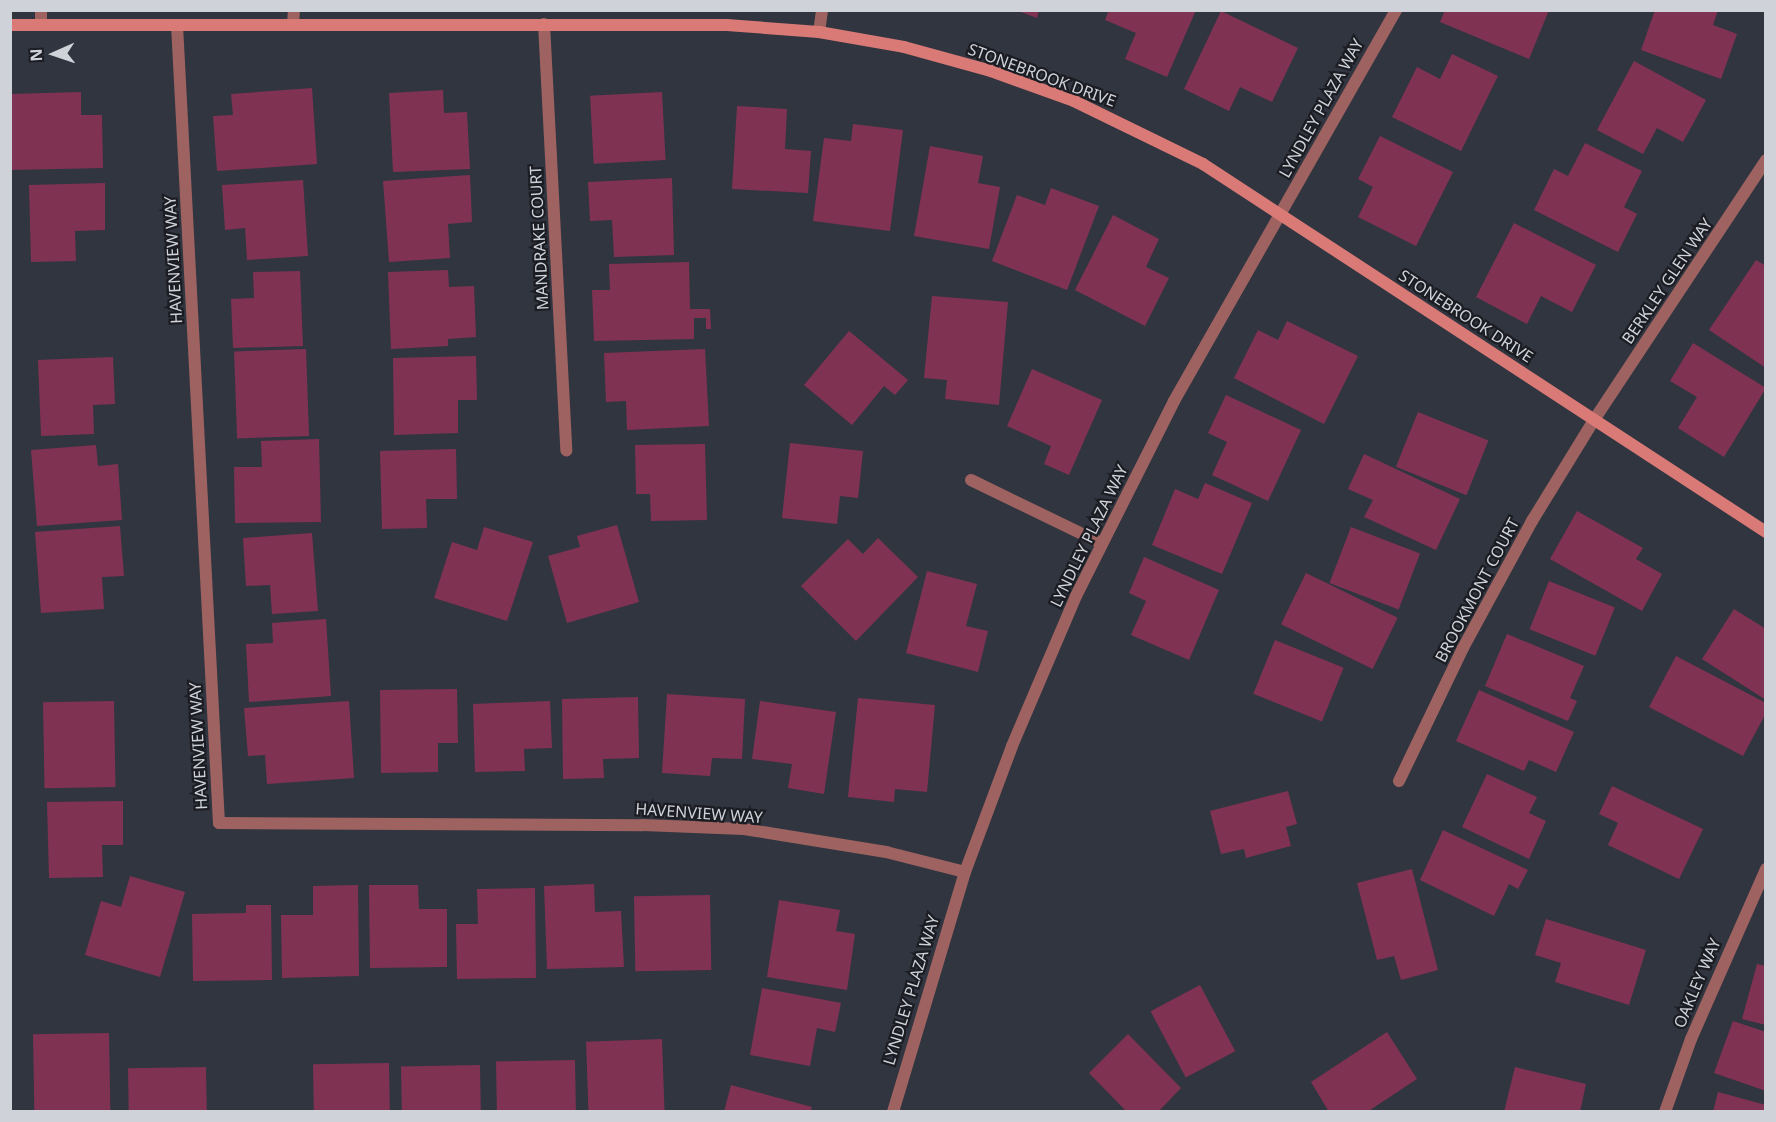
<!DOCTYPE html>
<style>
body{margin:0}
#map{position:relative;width:1776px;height:1122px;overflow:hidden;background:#313540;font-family:"Noto Sans",sans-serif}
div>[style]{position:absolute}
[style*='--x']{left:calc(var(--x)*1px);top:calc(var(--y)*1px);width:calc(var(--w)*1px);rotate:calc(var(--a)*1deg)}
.building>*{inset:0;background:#803253;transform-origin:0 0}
.lane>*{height:12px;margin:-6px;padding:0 6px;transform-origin:6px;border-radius:6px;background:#9e6360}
.street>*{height:12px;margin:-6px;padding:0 6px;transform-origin:6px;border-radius:6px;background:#9e6360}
.secondary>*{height:12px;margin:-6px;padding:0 6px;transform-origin:6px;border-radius:6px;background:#d97a76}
span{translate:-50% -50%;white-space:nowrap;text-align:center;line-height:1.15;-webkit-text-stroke:4.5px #1b1d22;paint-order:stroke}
.street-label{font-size:16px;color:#cfd2d9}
.frame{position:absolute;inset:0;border:12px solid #cfd2d9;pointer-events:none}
.north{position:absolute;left:24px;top:24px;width:60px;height:60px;-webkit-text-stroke:4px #1b1d22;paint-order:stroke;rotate:267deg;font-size:16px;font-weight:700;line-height:24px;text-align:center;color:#cfd2d9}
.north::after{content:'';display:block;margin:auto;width:21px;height:27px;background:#cfd2d9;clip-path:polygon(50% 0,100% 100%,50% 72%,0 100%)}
</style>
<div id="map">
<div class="building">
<div style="clip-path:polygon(1015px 10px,1039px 10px,1037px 18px)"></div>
<div style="clip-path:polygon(1109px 10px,1196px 10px,1167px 77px,1125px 59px,1136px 33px,1105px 20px)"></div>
<div style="clip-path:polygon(1445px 10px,1549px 10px,1529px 59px,1440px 22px)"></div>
<div style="clip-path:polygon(1655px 10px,1718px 10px,1713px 25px,1737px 34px,1721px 79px,1641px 50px)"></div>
<div style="clip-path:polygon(1221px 11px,1298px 48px,1272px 102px,1240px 87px,1229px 111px,1184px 89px)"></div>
<div style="clip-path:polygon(1452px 54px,1498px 76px,1461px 151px,1392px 117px,1417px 67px,1440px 79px)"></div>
<div style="clip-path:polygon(1634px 61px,1706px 100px,1683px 142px,1657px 128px,1643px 154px,1597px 130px)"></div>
<div style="clip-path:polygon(312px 88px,317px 164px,217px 171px,213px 116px,233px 115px,231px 94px)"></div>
<div style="clip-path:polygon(443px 90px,444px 113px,467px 112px,470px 169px,393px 172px,389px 93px)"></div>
<div style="clip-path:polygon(81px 92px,81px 115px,102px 115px,103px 168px,10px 170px,10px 94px)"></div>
<div style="left:662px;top:92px;width:68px;height:72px;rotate:87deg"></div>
<div style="clip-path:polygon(737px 106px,787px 109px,785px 149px,811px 151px,808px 193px,732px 189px)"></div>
<div style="clip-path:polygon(853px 124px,903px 130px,890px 231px,813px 221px,824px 138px,851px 141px)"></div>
<div style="clip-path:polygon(1380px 136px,1453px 172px,1416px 246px,1358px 217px,1373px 187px,1358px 179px)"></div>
<div style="clip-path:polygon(1585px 143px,1642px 171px,1624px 207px,1637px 214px,1618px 252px,1534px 210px,1554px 169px,1568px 176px)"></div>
<div style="clip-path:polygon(930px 146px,983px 156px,978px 183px,1000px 187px,989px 249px,914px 236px)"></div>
<div style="clip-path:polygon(470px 175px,472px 222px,448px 224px,450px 258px,389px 262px,383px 181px)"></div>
<div style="clip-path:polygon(672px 178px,674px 255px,614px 257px,612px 220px,590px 221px,588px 182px)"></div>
<div style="clip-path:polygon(303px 180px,308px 256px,247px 260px,245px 228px,225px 230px,222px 185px)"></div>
<div style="clip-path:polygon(105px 183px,105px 230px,75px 231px,76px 261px,31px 262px,29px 185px)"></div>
<div style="clip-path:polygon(1051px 188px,1099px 206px,1067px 290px,992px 261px,1017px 195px,1045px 205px)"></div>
<div style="clip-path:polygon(1113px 215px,1159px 239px,1146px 267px,1169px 278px,1145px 326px,1075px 290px)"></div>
<div style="clip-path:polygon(1514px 223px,1596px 265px,1572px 312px,1541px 296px,1527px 324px,1476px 297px)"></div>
<div style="clip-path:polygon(1756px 260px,1766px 266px,1766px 368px,1709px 330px)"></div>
<div style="clip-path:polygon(689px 262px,690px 309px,710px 309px,711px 329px,706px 329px,706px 318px,694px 318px,694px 339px,594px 341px,592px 290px,610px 290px,609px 264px)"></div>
<div style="clip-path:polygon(448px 270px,449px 287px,474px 286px,476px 337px,448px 339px,448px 346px,391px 349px,388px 272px)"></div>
<div style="clip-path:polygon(300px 271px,303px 346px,233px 348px,231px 299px,254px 298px,253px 272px)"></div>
<div style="clip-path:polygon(932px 296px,1008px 302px,999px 405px,945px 399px,947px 380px,924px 378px)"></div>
<div style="clip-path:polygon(1287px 321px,1358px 356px,1324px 424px,1234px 378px,1258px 330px,1278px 340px)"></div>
<div style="clip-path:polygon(849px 331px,908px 380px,895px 395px,884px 386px,852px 425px,804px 385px)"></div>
<div style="clip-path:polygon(1693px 343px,1766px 388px,1724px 457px,1678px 428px,1697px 397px,1670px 381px)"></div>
<div style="left:306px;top:349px;width:87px;height:72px;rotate:88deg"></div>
<div style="clip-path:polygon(705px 349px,709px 426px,627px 430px,626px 401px,606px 402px,604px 353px)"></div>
<div style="clip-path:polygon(476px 356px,477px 400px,458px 400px,458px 433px,394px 435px,393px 358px)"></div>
<div style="clip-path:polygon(113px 357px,115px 404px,93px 405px,94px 434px,41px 436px,38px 360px)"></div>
<div style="clip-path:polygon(1032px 369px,1102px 400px,1069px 475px,1044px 464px,1051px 446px,1007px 426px)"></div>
<div style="clip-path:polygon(1226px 395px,1301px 430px,1268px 501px,1212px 475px,1227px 442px,1208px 433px)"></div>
<div style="left:1418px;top:412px;width:76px;height:59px;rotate:22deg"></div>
<div style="clip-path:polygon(319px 439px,321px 522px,235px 523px,234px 467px,262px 467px,261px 441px)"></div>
<div style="clip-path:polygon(790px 443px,863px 451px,858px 498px,840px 496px,837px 524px,782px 518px)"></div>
<div style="clip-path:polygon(705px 444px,707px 520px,651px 521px,650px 494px,636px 494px,635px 445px)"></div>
<div style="clip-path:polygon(96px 445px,98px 466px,118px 464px,122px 520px,37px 526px,31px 450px)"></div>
<div style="clip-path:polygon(456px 449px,457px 499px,426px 499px,427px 528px,382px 529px,380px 451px)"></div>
<div style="clip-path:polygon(1364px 454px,1460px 499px,1436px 550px,1364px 517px,1373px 500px,1348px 489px)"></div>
<div style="clip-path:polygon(1205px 483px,1252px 503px,1222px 574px,1152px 545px,1175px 489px,1198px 499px)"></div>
<div style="clip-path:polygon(1577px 511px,1643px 548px,1636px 559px,1662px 574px,1642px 611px,1550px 559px)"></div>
<div style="clip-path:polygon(617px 525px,639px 602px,567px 623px,548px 556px,580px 547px,577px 536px)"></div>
<div style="clip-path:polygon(120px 526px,124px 576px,102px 577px,104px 609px,41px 613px,35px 532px)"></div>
<div style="clip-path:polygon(484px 527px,533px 542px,507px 621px,434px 598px,452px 542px,477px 550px)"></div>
<div style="left:1351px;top:527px;width:74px;height:60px;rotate:21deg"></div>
<div style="clip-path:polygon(312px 533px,318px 611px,272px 614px,270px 585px,246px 586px,243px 538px)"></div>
<div style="clip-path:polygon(878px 538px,918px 577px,856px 641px,801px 586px,848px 539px,863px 554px)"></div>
<div style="clip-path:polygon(1144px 557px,1219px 590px,1189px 660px,1131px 635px,1146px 601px,1129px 593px)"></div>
<div style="clip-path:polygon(927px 571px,977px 584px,966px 626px,988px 631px,978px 672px,906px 653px)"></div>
<div style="left:1306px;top:573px;width:102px;height:57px;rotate:26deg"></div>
<div style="left:1549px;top:581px;width:71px;height:52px;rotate:22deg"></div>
<div style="clip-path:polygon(1734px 609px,1766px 629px,1766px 700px,1702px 659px)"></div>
<div style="clip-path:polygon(326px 619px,331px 696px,249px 702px,246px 644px,273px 643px,272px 623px)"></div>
<div style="clip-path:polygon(1507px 634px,1584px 666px,1570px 698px,1577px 701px,1568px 721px,1485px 686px)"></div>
<div style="left:1275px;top:640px;width:74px;height:58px;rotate:22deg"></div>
<div style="clip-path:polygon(1676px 656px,1766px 703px,1766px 713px,1743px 756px,1649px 707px)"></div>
<div style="clip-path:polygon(457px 689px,458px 743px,438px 743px,438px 772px,381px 773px,380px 690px)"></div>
<div style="clip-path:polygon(1479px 690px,1574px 732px,1556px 772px,1529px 760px,1524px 771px,1456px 741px)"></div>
<div style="clip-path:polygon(667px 694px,745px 699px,742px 759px,712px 758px,710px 776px,662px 773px)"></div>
<div style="clip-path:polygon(638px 697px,639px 758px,603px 759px,604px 778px,563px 779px,562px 699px)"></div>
<div style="clip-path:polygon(858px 698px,935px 705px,927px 792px,895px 789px,894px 802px,848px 797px)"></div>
<div style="left:114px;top:701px;width:86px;height:71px;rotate:89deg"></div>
<div style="clip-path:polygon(349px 701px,354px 778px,267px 784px,265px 755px,248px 756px,244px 708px)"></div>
<div style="clip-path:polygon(550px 701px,552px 748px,524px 749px,525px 771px,475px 772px,473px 704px)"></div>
<div style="clip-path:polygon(760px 701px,836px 712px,824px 794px,788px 788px,792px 764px,752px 759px)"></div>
<div style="clip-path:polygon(1487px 774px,1537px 797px,1529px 813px,1546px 821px,1529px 859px,1462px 827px)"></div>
<div style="clip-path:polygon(1612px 786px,1703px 829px,1679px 879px,1608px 845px,1618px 823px,1599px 814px)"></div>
<div style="clip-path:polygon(1288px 791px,1297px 824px,1286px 827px,1291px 846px,1246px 858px,1244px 849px,1221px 854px,1210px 811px)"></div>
<div style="clip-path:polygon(123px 801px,123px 845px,102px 845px,103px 877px,49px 878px,47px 802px)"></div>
<div style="clip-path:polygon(1443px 830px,1528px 870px,1518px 889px,1509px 884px,1494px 916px,1420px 880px)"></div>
<div style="clip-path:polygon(1412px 869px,1438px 970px,1401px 980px,1394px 956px,1377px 960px,1357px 883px)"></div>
<div style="clip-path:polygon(130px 876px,185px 892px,160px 977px,85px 955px,101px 901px,121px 907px)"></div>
<div style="clip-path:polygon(594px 884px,595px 912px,621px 911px,624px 967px,547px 969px,544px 886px)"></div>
<div style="clip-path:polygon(358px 885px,359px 976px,282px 978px,281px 915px,313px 915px,313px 886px)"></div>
<div style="clip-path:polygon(369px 885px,418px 885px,419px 909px,447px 909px,447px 967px,370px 968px)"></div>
<div style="clip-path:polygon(535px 888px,536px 978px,457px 979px,456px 924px,478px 924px,477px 889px)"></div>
<div style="left:710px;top:895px;width:75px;height:76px;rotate:89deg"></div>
<div style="clip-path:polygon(779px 900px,840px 910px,836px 931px,855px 934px,847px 990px,767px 977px)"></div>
<div style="clip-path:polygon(246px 905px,271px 905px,272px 980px,193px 981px,192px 914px,246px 913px)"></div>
<div style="clip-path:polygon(1546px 919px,1646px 950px,1629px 1005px,1555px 982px,1561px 963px,1535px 955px)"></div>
<div style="clip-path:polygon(1757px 964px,1766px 966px,1766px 1025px,1742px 1019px)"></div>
<div style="left:1200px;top:985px;width:75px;height:56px;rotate:62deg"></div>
<div style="clip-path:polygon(762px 988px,841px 1003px,835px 1032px,817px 1028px,810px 1066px,750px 1055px)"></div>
<div style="clip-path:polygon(1733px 1021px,1766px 1032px,1766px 1091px,1714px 1073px)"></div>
<div style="clip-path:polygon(1387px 1032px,1417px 1079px,1367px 1112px,1329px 1112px,1311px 1082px)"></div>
<div style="left:109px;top:1033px;width:79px;height:76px;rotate:89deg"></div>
<div style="clip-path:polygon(1128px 1034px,1181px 1088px,1158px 1112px,1127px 1112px,1089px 1073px)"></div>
<div style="left:662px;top:1039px;width:73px;height:76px;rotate:88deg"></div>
<div style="left:575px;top:1060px;width:52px;height:79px;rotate:89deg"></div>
<div style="left:389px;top:1063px;width:49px;height:76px;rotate:89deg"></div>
<div style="left:480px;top:1065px;width:47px;height:79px;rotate:89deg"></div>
<div style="left:206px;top:1067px;width:45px;height:78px;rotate:89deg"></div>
<div style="clip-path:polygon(1515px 1067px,1586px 1084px,1580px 1112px,1504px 1112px)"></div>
<div style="clip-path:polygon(731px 1085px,812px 1107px,810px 1112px,724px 1112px)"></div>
<div style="clip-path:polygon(1718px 1092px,1766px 1105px,1766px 1112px,1713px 1112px)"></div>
</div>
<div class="lane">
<div style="--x:41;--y:10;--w:15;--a:90"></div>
<div style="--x:293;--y:24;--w:14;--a:-86"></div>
</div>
<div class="street">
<div style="--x:544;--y:24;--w:427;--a:87"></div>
<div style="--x:177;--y:25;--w:799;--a:86.99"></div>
<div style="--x:219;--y:823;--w:424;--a:0.3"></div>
<div style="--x:643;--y:825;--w:101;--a:2.3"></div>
<div style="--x:744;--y:829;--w:144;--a:9.2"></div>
<div style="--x:886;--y:852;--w:81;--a:14.2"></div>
<div style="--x:819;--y:32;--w:22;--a:-82"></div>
<div style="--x:971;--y:480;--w:144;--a:25.9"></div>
<div style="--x:1399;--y:781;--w:148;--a:-64.3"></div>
<div style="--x:1463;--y:648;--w:145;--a:-61.5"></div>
<div style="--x:1532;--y:521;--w:119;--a:-58.5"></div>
<div style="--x:1594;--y:420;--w:312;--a:-56.5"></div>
<div style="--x:893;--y:1112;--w:251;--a:-73.3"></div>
<div style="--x:965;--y:872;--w:134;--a:-69.5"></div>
<div style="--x:1012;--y:746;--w:163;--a:-66.9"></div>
<div style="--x:1076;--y:596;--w:218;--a:-63.3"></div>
<div style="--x:1174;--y:401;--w:450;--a:-60.4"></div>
<div style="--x:1665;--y:1112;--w:77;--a:-70.4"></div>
<div style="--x:1691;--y:1039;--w:186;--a:-66.2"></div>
</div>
<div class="secondary">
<div style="--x:10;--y:25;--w:717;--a:0"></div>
<div style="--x:727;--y:25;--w:92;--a:4.4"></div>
<div style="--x:819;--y:32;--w:86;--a:10"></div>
<div style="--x:904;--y:47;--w:90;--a:15.4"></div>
<div style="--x:991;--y:71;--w:88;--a:19.9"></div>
<div style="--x:1074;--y:101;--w:144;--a:26"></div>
<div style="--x:1203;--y:164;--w:673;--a:33.17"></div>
</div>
<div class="street-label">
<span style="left:1042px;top:75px;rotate:20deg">STONEBROOK DRIVE</span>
<span style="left:1321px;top:108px;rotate:-61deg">LYNDLEY PLAZA WAY</span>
<span style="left:539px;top:238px;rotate:-93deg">MANDRAKE COURT</span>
<span style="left:173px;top:260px;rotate:-93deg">HAVENVIEW WAY</span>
<span style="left:1667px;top:281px;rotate:-56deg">BERKLEY GLEN WAY</span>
<span style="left:1466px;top:316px;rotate:33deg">STONEBROOK DRIVE</span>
<span style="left:1089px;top:536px;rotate:-64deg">LYNDLEY PLAZA WAY</span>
<span style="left:1477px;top:590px;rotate:-62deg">BROOKMONT COURT</span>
<span style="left:198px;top:746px;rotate:-93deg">HAVENVIEW WAY</span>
<span style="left:699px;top:813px;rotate:4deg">HAVENVIEW WAY</span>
<span style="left:1697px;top:983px;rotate:-67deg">OAKLEY WAY</span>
<span style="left:911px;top:990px;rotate:-73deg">LYNDLEY PLAZA WAY</span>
</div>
<div class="frame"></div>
<div class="north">N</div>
</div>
